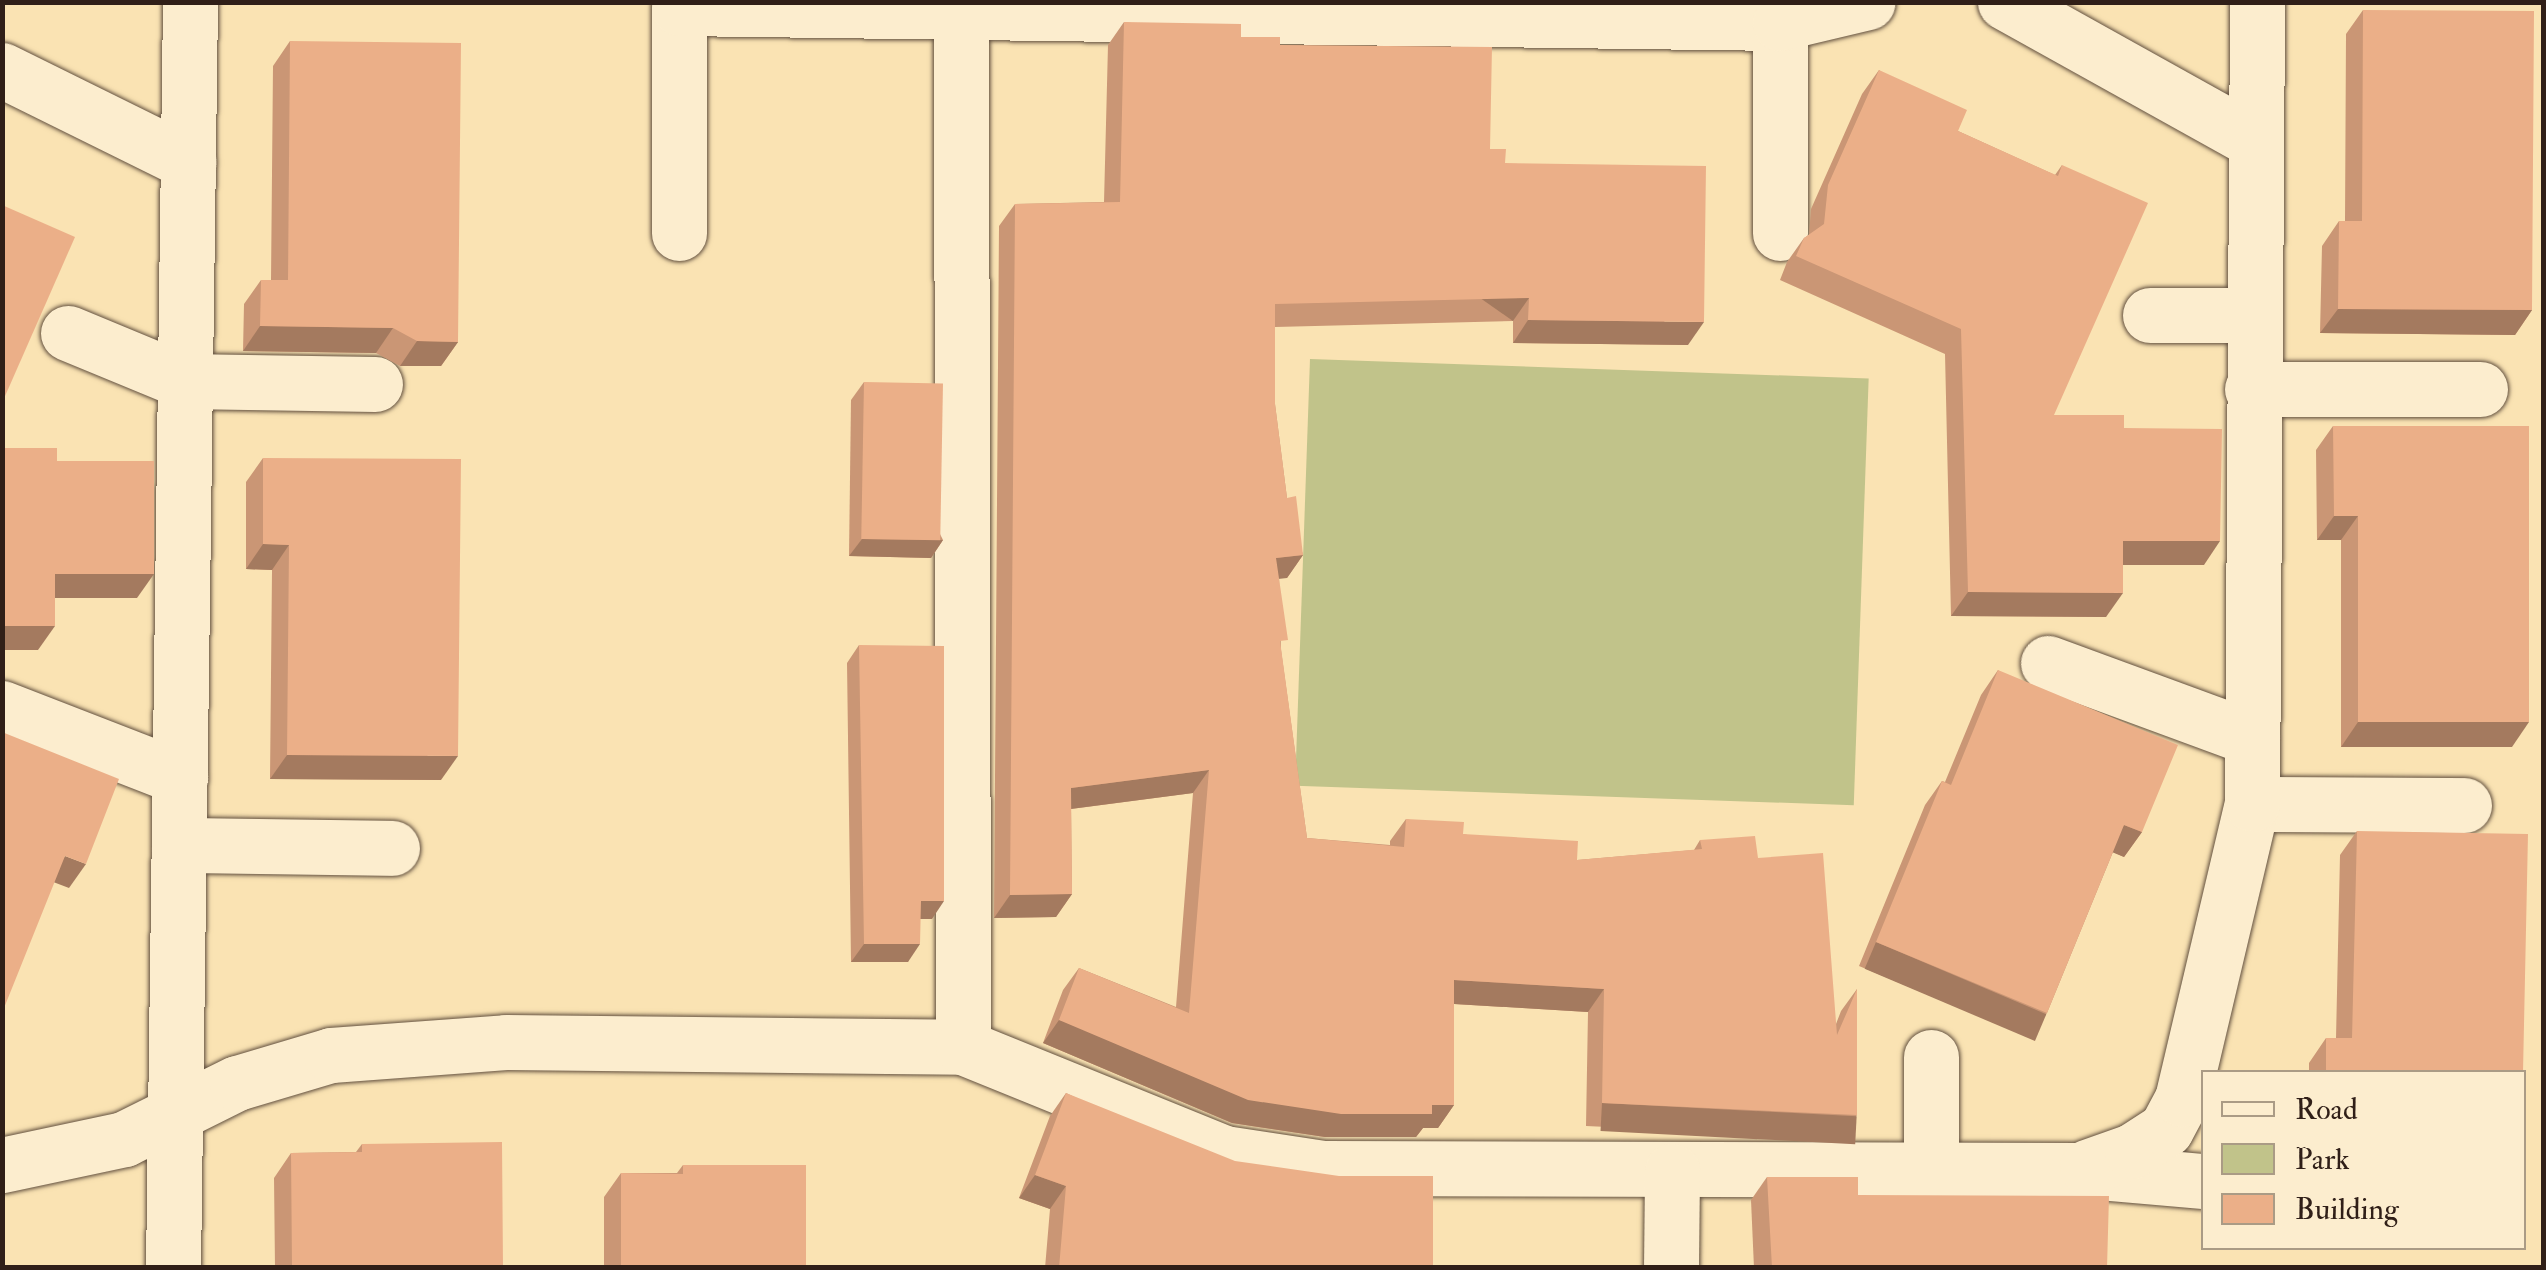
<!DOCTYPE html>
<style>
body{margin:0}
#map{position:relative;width:2546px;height:1270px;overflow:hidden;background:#fae3b3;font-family:"IM FELL Double Pica",serif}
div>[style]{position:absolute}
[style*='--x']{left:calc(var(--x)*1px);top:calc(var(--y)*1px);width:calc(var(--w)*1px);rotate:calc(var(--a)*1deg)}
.green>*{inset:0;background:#c1c38a;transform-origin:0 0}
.roads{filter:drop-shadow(0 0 2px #62503f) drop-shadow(0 0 2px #62503f)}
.minor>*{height:55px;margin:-27.5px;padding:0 27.5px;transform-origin:27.5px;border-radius:27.5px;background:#fcedce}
.wall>*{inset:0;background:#ca9675}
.shaded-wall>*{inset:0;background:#a47a5f;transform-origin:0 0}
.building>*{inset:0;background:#ebaf88;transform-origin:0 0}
span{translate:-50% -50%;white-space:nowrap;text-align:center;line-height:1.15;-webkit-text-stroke:9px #fcedce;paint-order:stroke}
.frame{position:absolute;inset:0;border:5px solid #301f18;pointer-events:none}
.legend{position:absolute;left:2201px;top:1070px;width:325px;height:180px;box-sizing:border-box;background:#fcedce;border:2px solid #aa9b85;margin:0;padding:12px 18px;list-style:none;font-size:30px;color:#301f18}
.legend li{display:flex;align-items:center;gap:20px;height:50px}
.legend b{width:50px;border:2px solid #aa9b85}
</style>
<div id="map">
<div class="green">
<div style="left:1310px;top:359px;width:559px;height:427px;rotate:2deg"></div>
</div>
<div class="roads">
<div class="minor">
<div style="--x:2005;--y:2;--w:286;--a:29.1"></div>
<div style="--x:961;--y:12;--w:1035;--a:89.89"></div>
<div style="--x:1780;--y:23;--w:210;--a:90"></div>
<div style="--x:2;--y:70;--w:208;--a:26.3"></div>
<div style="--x:679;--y:233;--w:225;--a:-90"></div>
<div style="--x:679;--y:8;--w:1101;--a:0.78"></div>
<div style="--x:1780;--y:23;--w:90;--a:-13.4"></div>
<div style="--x:2150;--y:315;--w:102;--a:0"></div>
<div style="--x:68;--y:333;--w:126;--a:22.5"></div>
<div style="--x:184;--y:381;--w:191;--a:0.9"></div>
<div style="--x:2252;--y:389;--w:228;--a:0"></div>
<div style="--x:2048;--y:663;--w:217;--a:20.2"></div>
<div style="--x:2;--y:708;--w:191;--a:21.2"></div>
<div style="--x:2252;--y:804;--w:212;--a:0.3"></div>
<div style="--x:179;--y:845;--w:213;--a:0.8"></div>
<div style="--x:1931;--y:1057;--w:114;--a:90"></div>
<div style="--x:2;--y:1165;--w:125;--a:-12"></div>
<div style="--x:124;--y:1139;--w:126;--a:-26.4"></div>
<div style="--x:237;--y:1083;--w:98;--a:-16.6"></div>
<div style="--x:331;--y:1055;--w:175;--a:-4.2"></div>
<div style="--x:506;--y:1042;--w:457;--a:0.6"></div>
<div style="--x:963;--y:1047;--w:282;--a:22.1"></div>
<div style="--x:1224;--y:1153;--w:100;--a:8.6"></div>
<div style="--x:1323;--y:1168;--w:754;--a:0.15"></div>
<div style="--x:2077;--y:1170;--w:127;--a:5"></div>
<div style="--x:2087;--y:1167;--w:48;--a:-19.6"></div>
<div style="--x:2132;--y:1151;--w:40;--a:-32.9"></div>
<div style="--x:2166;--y:1129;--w:34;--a:-62"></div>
<div style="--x:2182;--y:1099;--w:303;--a:-76.7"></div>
<div style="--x:2252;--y:804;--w:802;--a:-89.64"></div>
<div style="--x:173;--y:1268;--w:1266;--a:-89.23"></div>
<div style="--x:1671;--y:1268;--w:97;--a:-89.4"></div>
</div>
</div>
<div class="wall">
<div style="clip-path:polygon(2363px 10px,2532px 310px,2515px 335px,2320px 333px,2322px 246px,2339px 221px,2345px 221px,2346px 34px)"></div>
<div style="clip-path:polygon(1124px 22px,1241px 37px,1280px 45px,1490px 149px,1505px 163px,1688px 345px,1513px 343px,1513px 321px,1275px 327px,1275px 404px,1287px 498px,1303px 555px,1287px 578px,1279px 578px,1281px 650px,1307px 838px,1390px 845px,1390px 841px,1406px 819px,1463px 834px,1577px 860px,1694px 850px,1700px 840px,1758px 858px,1836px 1024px,1841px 1011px,1857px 989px,1857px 1115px,1841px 1138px,1586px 1126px,1588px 1012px,1454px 1004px,1454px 1105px,1438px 1128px,1423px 1128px,1416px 1137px,1325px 1137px,1232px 1123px,1043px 1043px,1063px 990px,1079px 968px,1176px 1007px,1193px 793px,1071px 809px,1072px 894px,1056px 917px,994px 918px,999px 226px,1015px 204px,1104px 202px,1108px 45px)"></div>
<div style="clip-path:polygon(290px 41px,458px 342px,441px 366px,400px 366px,376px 353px,243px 351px,244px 304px,261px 280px,271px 280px,273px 66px)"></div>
<div style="clip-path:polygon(1879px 70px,1958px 131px,2055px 175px,2062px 165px,2054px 415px,2124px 428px,2204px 565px,2123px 565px,2106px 617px,1951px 616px,1945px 354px,1780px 280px,1787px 262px,1804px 238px,1809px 235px,1811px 209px,1862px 94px)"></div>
<div style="clip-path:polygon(864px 382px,943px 540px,931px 558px,849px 556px,851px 400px)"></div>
<div style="clip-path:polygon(2333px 426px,2512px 747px,2341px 747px,2341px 540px,2317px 540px,2316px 450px)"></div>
<div style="clip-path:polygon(263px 458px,441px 780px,270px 779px,272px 570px,246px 569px,246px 482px)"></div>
<div style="clip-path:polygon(859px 645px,932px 919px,920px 919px,908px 962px,851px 962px,847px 663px)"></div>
<div style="clip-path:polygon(1998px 670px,2142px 832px,2124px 857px,2113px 852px,2047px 1013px,2029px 1037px,1859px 966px,1925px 805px,1942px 781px,1945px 782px,1981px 695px)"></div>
<div style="clip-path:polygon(2357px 831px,2523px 1072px,2309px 1072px,2309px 1063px,2326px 1038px,2336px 1038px,2340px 855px)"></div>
<div style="clip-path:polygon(1066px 1093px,1433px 1268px,1045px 1268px,1050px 1209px,1019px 1198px,1050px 1116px)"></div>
<div style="clip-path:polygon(362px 1144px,503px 1268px,275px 1268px,274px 1178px,291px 1153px,356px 1152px)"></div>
<div style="clip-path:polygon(683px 1165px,806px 1268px,604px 1268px,604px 1197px,621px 1173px,677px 1173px)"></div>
<div style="clip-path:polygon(1767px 1177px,1858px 1195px,2107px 1268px,1754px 1268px,1751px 1200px)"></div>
</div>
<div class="shaded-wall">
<div style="left:1529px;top:298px;width:28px;height:254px;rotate:125deg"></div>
<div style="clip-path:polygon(2338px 309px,2532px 310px,2515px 335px,2320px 333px)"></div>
<div style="clip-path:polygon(1528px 320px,1704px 322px,1688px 345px,1513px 343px)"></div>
<div style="clip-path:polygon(260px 326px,393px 328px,376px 353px,243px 351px)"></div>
<div style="clip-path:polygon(417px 341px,458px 342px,441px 366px,400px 366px)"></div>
<div style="clip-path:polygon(2334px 516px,2358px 516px,2341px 540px,2317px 540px)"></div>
<div style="clip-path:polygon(862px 539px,943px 540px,931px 558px,849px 556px)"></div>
<div style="clip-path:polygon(2123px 541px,2220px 541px,2204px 565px,2106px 565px)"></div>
<div style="clip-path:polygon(263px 544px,289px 545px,272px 570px,246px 569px)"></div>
<div style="clip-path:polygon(1303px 555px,1287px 578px,1260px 581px,1276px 558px)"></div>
<div style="clip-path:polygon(55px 574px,154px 574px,137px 598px,38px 598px)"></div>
<div style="clip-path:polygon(1968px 592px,2123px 593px,2106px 617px,1951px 616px)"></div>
<div style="clip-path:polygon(2px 626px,55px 626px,38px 650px,2px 650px)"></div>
<div style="clip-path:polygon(2358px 722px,2529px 722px,2512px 747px,2341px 747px)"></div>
<div style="clip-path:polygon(287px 755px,458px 756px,441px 780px,270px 779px)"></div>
<div style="clip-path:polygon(1209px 770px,1193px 793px,1055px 811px,1071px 788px)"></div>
<div style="clip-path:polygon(2124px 825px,2142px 832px,2124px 857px,2107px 850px)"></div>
<div style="clip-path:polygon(65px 856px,86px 864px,69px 888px,48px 880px)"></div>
<div style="clip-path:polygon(1072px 894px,1056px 917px,994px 918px,1010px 895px)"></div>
<div style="clip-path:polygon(921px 901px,944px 901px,932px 919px,908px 919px)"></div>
<div style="left:1876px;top:942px;width:185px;height:29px;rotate:23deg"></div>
<div style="clip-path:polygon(864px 944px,920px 944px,908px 962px,851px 962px)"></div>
<div style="clip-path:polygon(1454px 980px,1604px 989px,1588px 1012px,1438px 1003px)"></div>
<div style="clip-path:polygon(1059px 1020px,1432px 1105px,1454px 1105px,1438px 1128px,1423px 1128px,1416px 1137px,1325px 1137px,1232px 1123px,1043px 1043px)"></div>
<div style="left:1602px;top:1103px;width:255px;height:28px;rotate:3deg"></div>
<div style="clip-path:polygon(1035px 1175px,1066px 1186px,1050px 1209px,1019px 1198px)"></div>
</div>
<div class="building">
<div style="clip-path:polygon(2363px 10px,2534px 11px,2532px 310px,2338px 309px,2339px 221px,2362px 221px)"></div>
<div style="clip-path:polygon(1124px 22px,1241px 24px,1241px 37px,1280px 37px,1280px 45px,1492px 47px,1490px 149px,1506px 149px,1505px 163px,1706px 166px,1704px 322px,1528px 320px,1529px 298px,1275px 304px,1275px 404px,1287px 498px,1296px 496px,1303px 555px,1276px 558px,1288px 640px,1280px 641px,1307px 838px,1404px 847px,1406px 819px,1464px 822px,1463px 834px,1578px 841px,1577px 860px,1702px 849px,1700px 840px,1755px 836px,1758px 858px,1823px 853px,1837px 1035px,1857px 989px,1857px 1115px,1602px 1103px,1604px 989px,1454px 980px,1454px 1105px,1432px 1105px,1432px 1114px,1341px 1114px,1248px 1100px,1059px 1020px,1079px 968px,1189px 1013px,1209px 770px,1071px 788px,1072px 894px,1010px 895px,1015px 204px,1120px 202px)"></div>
<div style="clip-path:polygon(290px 41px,461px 43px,458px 342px,417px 341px,393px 328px,260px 326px,261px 280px,288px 280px)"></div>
<div style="clip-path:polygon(1879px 70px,1967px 110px,1958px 131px,2058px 176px,2062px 165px,2148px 203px,2054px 415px,2124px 415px,2124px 428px,2222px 429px,2220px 541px,2123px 541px,2123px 593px,1968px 592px,1961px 329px,1796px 256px,1804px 238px,1824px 224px,1828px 185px)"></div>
<div style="clip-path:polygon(2px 205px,75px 237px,2px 403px)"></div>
<div style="left:864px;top:382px;width:79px;height:157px;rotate:1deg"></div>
<div style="clip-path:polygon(2333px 426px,2529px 426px,2529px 722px,2358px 722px,2358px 516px,2334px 516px)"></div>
<div style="clip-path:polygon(2px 448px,57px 448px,57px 461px,154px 461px,154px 574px,55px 574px,55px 626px,2px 626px)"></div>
<div style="clip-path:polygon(263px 458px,461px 459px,458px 756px,287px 755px,289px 545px,263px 544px)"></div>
<div style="clip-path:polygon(859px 645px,944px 646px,944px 901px,921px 901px,920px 944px,864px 944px)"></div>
<div style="clip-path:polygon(1998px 670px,2178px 745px,2142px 832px,2124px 825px,2047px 1013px,1876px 942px,1942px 781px,1951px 785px)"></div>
<div style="clip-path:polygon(2px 732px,119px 779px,86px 864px,65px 856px,2px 1013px)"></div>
<div style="clip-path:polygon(2357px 831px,2528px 834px,2523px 1072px,2326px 1072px,2326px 1038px,2352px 1038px)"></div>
<div style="clip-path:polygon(1066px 1093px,1235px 1161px,1339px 1176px,1433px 1176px,1433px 1268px,1059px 1268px,1066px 1186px,1035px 1175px)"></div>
<div style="clip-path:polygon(502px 1142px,503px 1268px,292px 1268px,291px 1153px,362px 1152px,362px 1144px)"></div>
<div style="clip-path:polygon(683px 1165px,806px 1165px,806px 1268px,621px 1268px,621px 1173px,683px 1174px)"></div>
<div style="clip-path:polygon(1767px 1177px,1858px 1177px,1858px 1195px,2109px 1196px,2107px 1268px,1772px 1268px)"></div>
</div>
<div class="frame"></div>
<ul class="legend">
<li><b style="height:12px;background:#fcedce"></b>Road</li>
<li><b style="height:28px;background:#c1c38a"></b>Park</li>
<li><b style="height:28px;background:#ebaf88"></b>Building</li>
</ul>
</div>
